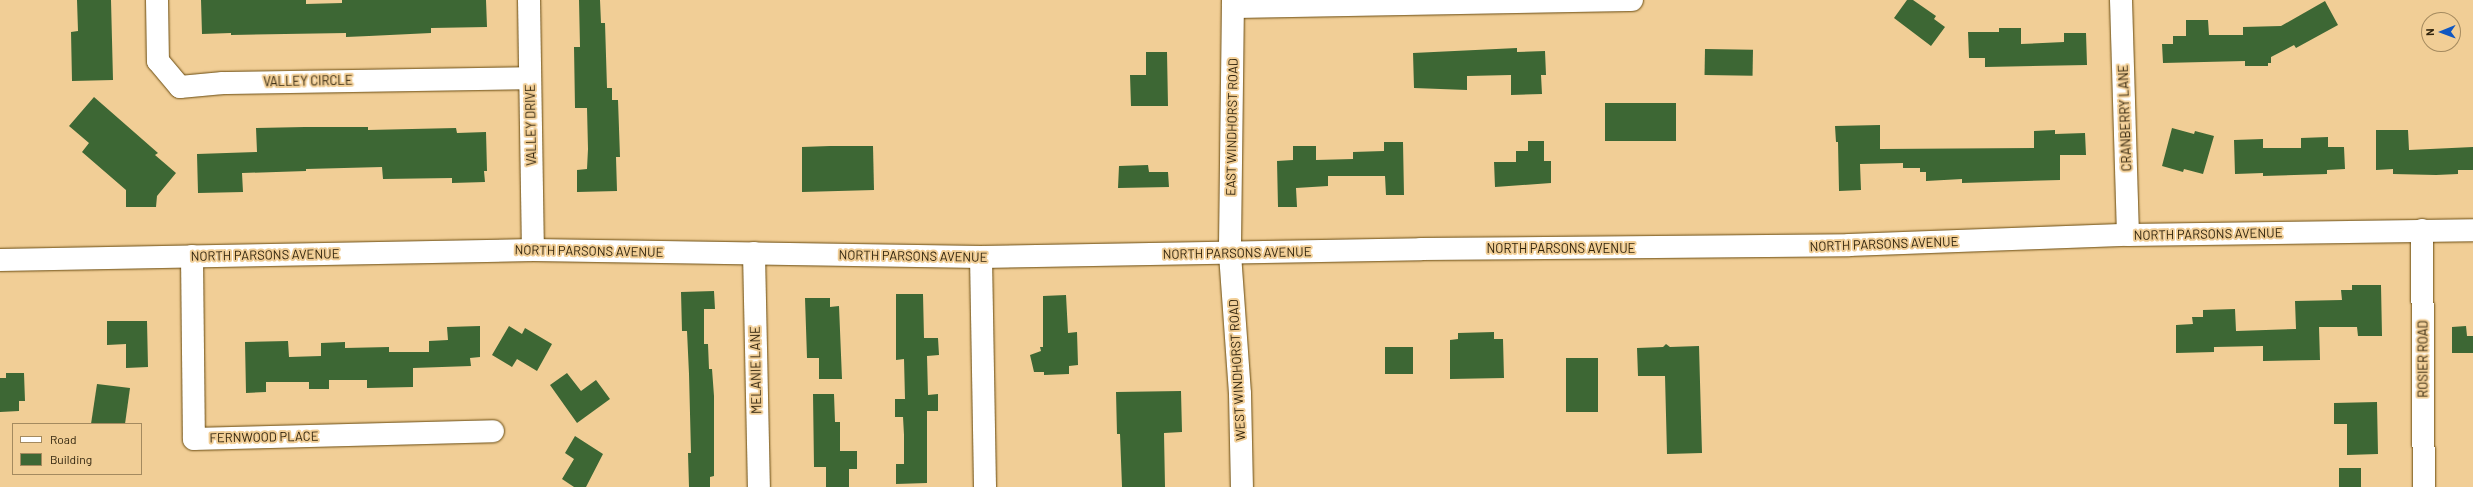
<!DOCTYPE html>
<style>
body{margin:0}
#map{position:relative;width:2473px;height:487px;overflow:hidden;background:#f1ce96;font-family:Barlow,sans-serif}
div>[style]{position:absolute}
[style*='--x']{left:calc(var(--x)*1px);top:calc(var(--y)*1px);width:calc(var(--w)*1px);rotate:calc(var(--a)*1deg)}
.building>*{inset:0;background:#3d6734;transform-origin:0 0}
.roads{filter:drop-shadow(0 0 1px #684a0f) drop-shadow(0 0 1px #684a0f)}
.minor>*{height:22px;margin:-11px;padding:0 11px;transform-origin:11px;border-radius:11px;background:#fff}
.tertiary>*{height:22px;margin:-11px;padding:0 11px;transform-origin:11px;border-radius:11px;background:#fff}
.secondary>*{height:22px;margin:-11px;padding:0 11px;transform-origin:11px;border-radius:11px;background:#fff}
span{translate:-50% -50%;white-space:nowrap;text-align:center;line-height:1.15;-webkit-text-stroke:4px #f1ce96;paint-order:stroke}
.street-label{font-size:13px;color:#31240d}
.legend{position:absolute;left:12px;top:423px;width:130px;height:52px;box-sizing:border-box;background:#f1ce96;border:1px solid #a48a5f;margin:0;padding:5px 7px;list-style:none;font-size:12px;color:#31240d}
.legend li{display:flex;align-items:center;gap:8px;height:20px}
.legend b{width:20px;border:1px solid #a48a5f}
.north{position:absolute;left:2421px;top:12px;width:40px;height:40px;box-sizing:border-box;background:#f1ce96;border:1px solid #a48a5f;border-radius:50%;rotate:269deg;font-size:11px;font-weight:700;line-height:16px;text-align:center;color:#31240d}
.north::after{content:'';display:block;margin:auto;width:14px;height:18px;background:#1057c1;clip-path:polygon(50% 0,100% 100%,50% 72%,0 100%)}
</style>
<div id="map">
<div class="building">
<div style="clip-path:polygon(77px 0,111px 0,113px 80px,72px 81px,71px 32px,78px 31px)"></div>
<div style="clip-path:polygon(201px 0,306px 0,306px 4px,342px 3px,342px 0,486px 0,487px 27px,431px 28px,431px 33px,369px 36px,346px 37px,346px 33px,231px 35px,231px 33px,202px 34px)"></div>
<div style="clip-path:polygon(579px 0,600px 0,601px 23px,605px 23px,607px 88px,612px 88px,612px 100px,618px 100px,620px 157px,616px 157px,617px 191px,577px 192px,577px 170px,587px 169px,588px 149px,587px 108px,575px 108px,574px 47px,580px 47px)"></div>
<div style="clip-path:polygon(1907px 0,1913px 0,1936px 16px,1934px 19px,1945px 27px,1931px 46px,1894px 18px)"></div>
<div style="clip-path:polygon(2325px 1px,2338px 25px,2296px 48px,2294px 45px,2271px 57px,2271px 63px,2268px 63px,2268px 66px,2245px 66px,2245px 61px,2163px 63px,2162px 44px,2173px 44px,2173px 36px,2186px 36px,2186px 20px,2208px 20px,2209px 35px,2243px 35px,2243px 27px,2281px 26px)"></div>
<div style="clip-path:polygon(1999px 28px,2021px 28px,2021px 44px,2064px 42px,2064px 33px,2086px 33px,2087px 65px,1985px 67px,1985px 58px,1969px 58px,1968px 32px,1999px 32px)"></div>
<div style="clip-path:polygon(1517px 48px,1517px 52px,1545px 51px,1546px 75px,1541px 75px,1542px 94px,1511px 95px,1511px 75px,1467px 76px,1467px 90px,1414px 88px,1413px 53px)"></div>
<div style="left:1705px;top:49px;width:48px;height:26px;rotate:1deg"></div>
<div style="clip-path:polygon(1146px 52px,1167px 52px,1168px 106px,1131px 106px,1130px 75px,1146px 75px)"></div>
<div style="clip-path:polygon(94px 97px,158px 153px,155px 155px,176px 173px,157px 196px,156px 207px,126px 207px,126px 190px,82px 152px,89px 143px,69px 126px)"></div>
<div style="left:1676px;top:103px;width:38px;height:71px;rotate:90deg"></div>
<div style="clip-path:polygon(1880px 125px,1880px 149px,2034px 148px,2034px 131px,2055px 130px,2055px 134px,2085px 133px,2086px 155px,2060px 155px,2060px 180px,1962px 183px,1962px 179px,1926px 181px,1926px 172px,1920px 172px,1920px 168px,1903px 168px,1903px 163px,1860px 164px,1861px 190px,1839px 191px,1838px 142px,1836px 142px,1835px 126px)"></div>
<div style="clip-path:polygon(305px 127px,368px 127px,368px 130px,456px 128px,457px 133px,486px 132px,487px 171px,484px 171px,485px 182px,452px 183px,452px 178px,383px 179px,382px 167px,306px 169px,306px 171px,242px 173px,243px 192px,198px 193px,197px 154px,257px 152px,256px 128px)"></div>
<div style="clip-path:polygon(2172px 128px,2194px 134px,2195px 131px,2214px 136px,2203px 174px,2184px 169px,2183px 172px,2162px 166px)"></div>
<div style="clip-path:polygon(2376px 130px,2408px 130px,2409px 150px,2473px 147px,2473px 170px,2458px 170px,2458px 174px,2436px 175px,2393px 174px,2393px 169px,2376px 170px)"></div>
<div style="clip-path:polygon(2328px 137px,2328px 147px,2344px 147px,2345px 169px,2327px 170px,2327px 174px,2263px 176px,2263px 173px,2235px 174px,2234px 140px,2263px 139px,2263px 148px,2301px 148px,2301px 138px)"></div>
<div style="clip-path:polygon(1528px 141px,1544px 141px,1544px 161px,1551px 161px,1551px 183px,1495px 187px,1494px 162px,1516px 162px,1516px 151px,1528px 151px)"></div>
<div style="clip-path:polygon(1384px 142px,1403px 142px,1404px 195px,1386px 195px,1385px 176px,1328px 176px,1328px 186px,1296px 188px,1297px 207px,1278px 207px,1277px 161px,1293px 160px,1293px 146px,1316px 146px,1316px 160px,1353px 159px,1353px 152px,1384px 151px)"></div>
<div style="clip-path:polygon(830px 146px,873px 146px,874px 190px,802px 192px,802px 147px)"></div>
<div style="clip-path:polygon(1148px 165px,1149px 172px,1168px 172px,1169px 187px,1118px 188px,1119px 166px)"></div>
<div style="clip-path:polygon(2352px 285px,2381px 285px,2382px 336px,2358px 336px,2357px 327px,2319px 327px,2320px 360px,2263px 361px,2263px 346px,2214px 347px,2214px 352px,2176px 353px,2176px 325px,2193px 324px,2192px 317px,2203px 317px,2203px 310px,2235px 309px,2236px 331px,2296px 329px,2295px 301px,2342px 300px,2341px 290px,2352px 290px)"></div>
<div style="clip-path:polygon(714px 291px,715px 309px,704px 309px,704px 344px,708px 344px,709px 369px,712px 369px,714px 396px,714px 476px,710px 477px,710px 487px,689px 487px,688px 453px,691px 453px,689px 374px,687px 331px,682px 331px,681px 292px)"></div>
<div style="clip-path:polygon(896px 294px,923px 294px,924px 338px,938px 338px,939px 355px,927px 356px,928px 395px,938px 394px,938px 411px,927px 411px,927px 483px,896px 484px,896px 464px,904px 464px,904px 435px,903px 417px,895px 417px,895px 399px,905px 399px,904px 359px,896px 360px)"></div>
<div style="clip-path:polygon(1066px 295px,1068px 333px,1077px 332px,1078px 365px,1069px 366px,1069px 374px,1044px 375px,1044px 372px,1034px 372px,1030px 355px,1041px 351px,1040px 347px,1043px 347px,1043px 296px)"></div>
<div style="clip-path:polygon(805px 298px,830px 298px,830px 307px,839px 306px,842px 379px,819px 379px,819px 358px,807px 358px)"></div>
<div style="clip-path:polygon(107px 321px,147px 321px,148px 367px,126px 368px,126px 344px,107px 345px)"></div>
<div style="clip-path:polygon(480px 326px,480px 357px,470px 358px,471px 366px,413px 368px,413px 387px,367px 388px,367px 380px,329px 380px,329px 389px,309px 389px,309px 382px,266px 382px,266px 392px,246px 393px,245px 342px,288px 341px,289px 357px,321px 356px,321px 343px,345px 342px,345px 348px,389px 347px,389px 352px,429px 352px,429px 341px,448px 340px,447px 327px)"></div>
<div style="clip-path:polygon(509px 326px,522px 334px,525px 328px,552px 344px,537px 371px,517px 359px,512px 367px,492px 355px)"></div>
<div style="clip-path:polygon(2466px 326px,2467px 336px,2473px 336px,2473px 353px,2452px 353px,2452px 327px)"></div>
<div style="clip-path:polygon(1494px 332px,1494px 339px,1503px 339px,1504px 378px,1450px 379px,1450px 340px,1458px 339px,1458px 333px)"></div>
<div style="clip-path:polygon(1666px 344px,1670px 347px,1699px 346px,1702px 453px,1667px 454px,1665px 376px,1638px 376px,1637px 348px,1663px 347px)"></div>
<div style="left:1385px;top:347px;width:28px;height:27px"></div>
<div style="left:1566px;top:358px;width:32px;height:54px"></div>
<div style="clip-path:polygon(6px 373px,24px 373px,25px 401px,19px 401px,19px 411px,0 412px,0 378px,6px 378px)"></div>
<div style="clip-path:polygon(567px 373px,581px 391px,596px 380px,610px 399px,577px 423px,550px 385px)"></div>
<div style="clip-path:polygon(97px 384px,130px 388px,125px 424px,91px 424px)"></div>
<div style="clip-path:polygon(1181px 391px,1182px 432px,1164px 433px,1165px 487px,1122px 487px,1120px 434px,1117px 434px,1116px 392px)"></div>
<div style="clip-path:polygon(813px 394px,834px 394px,835px 422px,840px 422px,840px 451px,857px 451px,857px 469px,849px 469px,849px 487px,826px 487px,826px 467px,814px 467px)"></div>
<div style="clip-path:polygon(2377px 402px,2378px 454px,2347px 455px,2347px 424px,2334px 424px,2334px 403px)"></div>
<div style="clip-path:polygon(575px 436px,603px 454px,586px 487px,574px 487px,562px 479px,574px 459px,565px 453px)"></div>
<div style="left:2361px;top:468px;width:19px;height:22px;rotate:90deg"></div>
</div>
<div class="roads">
<div class="minor">
<div style="--x:157;--y:0;--w:61;--a:89.1"></div>
<div style="--x:158;--y:61;--w:34;--a:50"></div>
<div style="--x:180;--y:87;--w:43;--a:-5.3"></div>
<div style="--x:223;--y:83;--w:307;--a:-0.9"></div>
<div style="--x:529;--y:0;--w:250;--a:89.1"></div>
<div style="--x:2121;--y:0;--w:235;--a:88.3"></div>
<div style="--x:1233;--y:7;--w:399;--a:-1"></div>
<div style="--x:2422;--y:230;--w:257;--a:89.6"></div>
<div style="--x:754;--y:253;--w:234;--a:88.8"></div>
<div style="--x:192;--y:256;--w:183;--a:89.4"></div>
<div style="--x:194;--y:439;--w:299;--a:-1.5"></div>
<div style="--x:981;--y:257;--w:230;--a:89"></div>
</div>
<div class="tertiary">
<div style="--x:1233;--y:0;--w:254;--a:90.7"></div>
<div style="--x:1230;--y:254;--w:140;--a:85.9"></div>
<div style="--x:1240;--y:394;--w:93;--a:88.8"></div>
</div>
<div class="secondary">
<div style="--x:0;--y:260;--w:533;--a:-1.07"></div>
<div style="--x:533;--y:250;--w:448;--a:0.9"></div>
<div style="--x:981;--y:257;--w:440;--a:-1"></div>
<div style="--x:1421;--y:249;--w:428;--a:-0.5"></div>
<div style="--x:1849;--y:245;--w:279;--a:-2.1"></div>
<div style="--x:2128;--y:235;--w:345;--a:-0.8"></div>
</div>
</div>
<div class="street-label">
<span style="left:308px;top:81px;rotate:-1deg">VALLEY CIRCLE</span>
<span style="left:2125px;top:118px;rotate:-92deg">CRANBERRY LANE</span>
<span style="left:531px;top:125px;rotate:-91deg">VALLEY DRIVE</span>
<span style="left:1232px;top:127px;rotate:-89deg">EAST WINDHORST ROAD</span>
<span style="left:2208px;top:234px;rotate:-1deg">NORTH PARSONS AVENUE</span>
<span style="left:1884px;top:244px;rotate:-2deg">NORTH PARSONS AVENUE</span>
<span style="left:1561px;top:248px">NORTH PARSONS AVENUE</span>
<span style="left:589px;top:251px;rotate:1deg">NORTH PARSONS AVENUE</span>
<span style="left:1237px;top:253px;rotate:-1deg">NORTH PARSONS AVENUE</span>
<span style="left:265px;top:255px;rotate:-1deg">NORTH PARSONS AVENUE</span>
<span style="left:913px;top:256px;rotate:1deg">NORTH PARSONS AVENUE</span>
<span style="left:2423px;top:359px;rotate:-90deg">ROSIER ROAD</span>
<span style="left:756px;top:370px;rotate:-91deg">MELANIE LANE</span>
<span style="left:1237px;top:370px;rotate:-93deg">WEST WINDHORST ROAD</span>
<span style="left:264px;top:437px;rotate:-1deg">FERNWOOD PLACE</span>
</div>
<ul class="legend">
<li><b style="height:5px;background:#fff"></b>Road</li>
<li><b style="height:11px;background:#3d6734"></b>Building</li>
</ul>
<div class="north">N</div>
</div>
